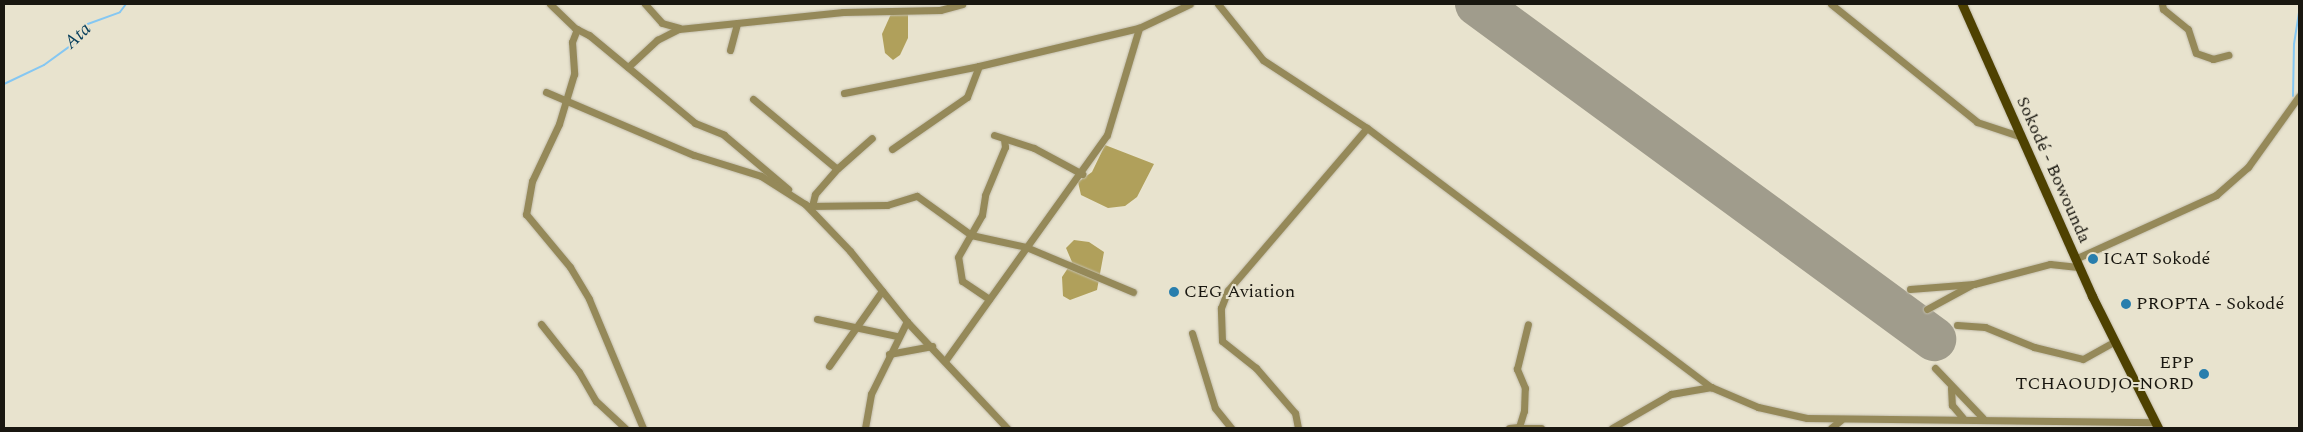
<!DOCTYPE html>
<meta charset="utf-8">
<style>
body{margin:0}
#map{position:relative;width:2303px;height:432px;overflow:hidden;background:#e8e3ce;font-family:Spectral,serif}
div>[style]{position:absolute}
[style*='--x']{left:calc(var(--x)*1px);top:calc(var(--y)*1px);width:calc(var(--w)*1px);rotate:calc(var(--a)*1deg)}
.forest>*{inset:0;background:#b0a05b}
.stream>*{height:2px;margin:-1px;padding:0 1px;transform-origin:1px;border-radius:1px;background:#85c7f2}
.runway>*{height:44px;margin:-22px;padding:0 22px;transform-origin:22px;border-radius:22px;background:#a09c8c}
.roads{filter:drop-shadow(0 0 1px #c3beac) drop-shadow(0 0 1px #c3beac)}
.minor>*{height:7px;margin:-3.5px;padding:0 3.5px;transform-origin:3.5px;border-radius:3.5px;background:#958959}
.major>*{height:9px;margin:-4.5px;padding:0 4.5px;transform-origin:4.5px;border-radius:4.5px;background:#4e4101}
.dots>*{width:14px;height:14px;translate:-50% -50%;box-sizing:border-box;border:2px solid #e8e3ce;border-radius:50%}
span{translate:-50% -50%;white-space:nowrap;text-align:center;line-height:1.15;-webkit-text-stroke:4px #e8e3ce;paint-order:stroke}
.street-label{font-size:18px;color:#191710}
.poi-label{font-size:18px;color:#191710}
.left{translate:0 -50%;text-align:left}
.right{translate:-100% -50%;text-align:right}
.water-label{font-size:19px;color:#09405d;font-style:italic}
.frame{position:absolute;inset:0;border:5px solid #191710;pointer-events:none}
</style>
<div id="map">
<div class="forest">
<div style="clip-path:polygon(908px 12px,908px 38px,900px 55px,893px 60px,885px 53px,882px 34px,891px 14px)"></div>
<div style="clip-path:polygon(1105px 145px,1154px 164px,1137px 197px,1125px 206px,1108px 208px,1081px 195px,1078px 182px,1092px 172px)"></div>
<div style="clip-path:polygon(1074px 240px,1089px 242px,1104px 252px,1097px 290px,1070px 300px,1063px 296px,1062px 277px,1072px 262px,1066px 248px)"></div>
</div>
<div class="stream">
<div style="--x:4;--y:84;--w:44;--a:-25.4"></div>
<div style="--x:44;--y:65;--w:41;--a:-36"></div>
<div style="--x:77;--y:41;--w:18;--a:-63"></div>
<div style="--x:85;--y:25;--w:37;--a:-20"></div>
<div style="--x:120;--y:12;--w:10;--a:-53"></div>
<div style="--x:2293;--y:96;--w:52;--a:-88.9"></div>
<div style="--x:2294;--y:44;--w:33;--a:-81"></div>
</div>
<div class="runway">
<div style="--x:1477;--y:4;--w:567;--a:36.24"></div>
</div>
<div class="roads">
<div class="minor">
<div style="--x:550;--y:4;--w:35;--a:44"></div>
<div style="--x:575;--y:28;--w:16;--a:27"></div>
<div style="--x:589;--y:35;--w:138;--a:39.7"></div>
<div style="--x:695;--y:123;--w:31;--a:22"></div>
<div style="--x:724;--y:135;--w:84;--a:40.2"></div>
<div style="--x:645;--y:4;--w:25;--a:48"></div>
<div style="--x:662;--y:23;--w:18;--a:16"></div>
<div style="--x:1218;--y:4;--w:72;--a:51.2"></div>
<div style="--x:1263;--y:60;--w:124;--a:33.2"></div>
<div style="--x:1367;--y:128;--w:431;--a:37"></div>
<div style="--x:1711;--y:387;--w:51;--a:23.1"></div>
<div style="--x:1758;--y:407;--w:50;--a:12.7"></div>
<div style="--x:1807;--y:418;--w:348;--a:0.7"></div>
<div style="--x:1831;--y:4;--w:188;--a:38.9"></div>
<div style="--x:1977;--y:122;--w:44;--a:18.4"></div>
<div style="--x:2162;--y:4;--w:5;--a:79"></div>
<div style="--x:2163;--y:9;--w:32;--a:39"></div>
<div style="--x:2188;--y:29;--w:25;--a:72"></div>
<div style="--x:2196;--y:53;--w:18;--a:19"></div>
<div style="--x:2213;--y:59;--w:16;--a:-15"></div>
<div style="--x:577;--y:29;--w:14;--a:111"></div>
<div style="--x:572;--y:42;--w:32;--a:86"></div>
<div style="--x:574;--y:74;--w:52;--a:106.7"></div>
<div style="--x:559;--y:124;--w:63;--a:115.3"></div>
<div style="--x:532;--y:181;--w:34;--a:100"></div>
<div style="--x:526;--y:214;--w:69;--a:50.3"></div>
<div style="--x:570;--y:267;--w:37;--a:59"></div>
<div style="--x:589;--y:299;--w:140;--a:67.3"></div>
<div style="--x:730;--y:50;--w:28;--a:-75"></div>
<div style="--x:628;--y:67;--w:40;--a:-43"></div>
<div style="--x:657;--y:40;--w:25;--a:-27"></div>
<div style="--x:679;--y:29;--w:165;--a:-5.9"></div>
<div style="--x:843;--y:12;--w:97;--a:-1.2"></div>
<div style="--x:940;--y:10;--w:23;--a:-15"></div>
<div style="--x:546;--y:92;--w:161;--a:23.1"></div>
<div style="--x:694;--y:155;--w:70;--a:17.4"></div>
<div style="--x:761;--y:176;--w:56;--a:32.6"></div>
<div style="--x:808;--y:206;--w:79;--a:-0.7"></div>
<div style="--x:887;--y:205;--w:31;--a:-17"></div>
<div style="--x:917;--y:196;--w:67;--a:35.8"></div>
<div style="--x:971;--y:235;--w:56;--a:12.3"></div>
<div style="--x:1026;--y:247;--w:116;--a:22.8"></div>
<div style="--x:844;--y:93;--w:138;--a:-11.3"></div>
<div style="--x:979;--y:66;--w:164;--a:-13.4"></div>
<div style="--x:1139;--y:28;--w:56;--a:-25.2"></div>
<div style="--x:753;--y:99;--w:109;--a:39.8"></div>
<div style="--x:994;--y:135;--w:42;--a:18"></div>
<div style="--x:1034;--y:148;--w:55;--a:28.4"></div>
<div style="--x:892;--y:149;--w:91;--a:-34.7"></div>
<div style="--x:967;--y:97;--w:33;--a:-69"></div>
<div style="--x:805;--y:204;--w:65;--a:46.2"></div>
<div style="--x:850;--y:251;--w:94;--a:51.1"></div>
<div style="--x:909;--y:324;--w:143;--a:46.7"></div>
<div style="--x:812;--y:206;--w:12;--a:-76"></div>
<div style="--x:815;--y:194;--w:35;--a:-49"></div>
<div style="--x:838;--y:168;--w:45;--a:-41.4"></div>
<div style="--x:2075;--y:259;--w:155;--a:-24.4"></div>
<div style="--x:2216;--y:195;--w:43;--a:-41.2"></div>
<div style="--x:2248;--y:167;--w:87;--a:-54.3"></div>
<div style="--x:1910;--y:289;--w:64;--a:-4.5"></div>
<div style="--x:1974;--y:284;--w:79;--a:-14.7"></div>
<div style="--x:2050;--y:264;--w:28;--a:6"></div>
<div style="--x:989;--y:299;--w:32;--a:-146"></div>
<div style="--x:962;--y:281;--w:24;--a:-99"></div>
<div style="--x:958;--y:257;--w:48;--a:-60.3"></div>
<div style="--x:982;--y:215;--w:20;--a:-81"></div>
<div style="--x:985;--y:195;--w:52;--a:-67.4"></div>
<div style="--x:1005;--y:147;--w:8;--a:-97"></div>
<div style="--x:1927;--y:309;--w:52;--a:-28.5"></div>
<div style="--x:817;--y:319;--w:82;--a:12"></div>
<div style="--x:541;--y:324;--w:61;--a:51.6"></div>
<div style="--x:579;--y:372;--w:34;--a:60"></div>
<div style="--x:596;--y:401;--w:40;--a:43"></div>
<div style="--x:1957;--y:325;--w:28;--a:4"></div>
<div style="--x:1985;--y:327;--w:53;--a:22.2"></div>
<div style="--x:2034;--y:347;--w:50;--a:13.8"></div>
<div style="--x:2083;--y:359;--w:37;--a:-29"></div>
<div style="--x:1192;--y:333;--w:78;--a:73"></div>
<div style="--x:1215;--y:408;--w:26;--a:51"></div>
<div style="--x:889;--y:354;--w:44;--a:-10.5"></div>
<div style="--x:945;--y:361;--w:278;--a:-54.4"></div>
<div style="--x:1107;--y:135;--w:112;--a:-73.3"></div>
<div style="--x:829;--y:366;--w:92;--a:-54.8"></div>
<div style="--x:1935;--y:368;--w:69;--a:46.2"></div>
<div style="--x:1951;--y:388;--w:17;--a:87"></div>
<div style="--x:1952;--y:405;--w:17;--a:50"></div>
<div style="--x:865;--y:428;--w:35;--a:-80"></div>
<div style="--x:871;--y:394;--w:81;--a:-63.7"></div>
<div style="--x:1298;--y:428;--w:15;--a:-101"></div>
<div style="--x:1295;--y:413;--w:60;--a:-130.9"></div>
<div style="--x:1256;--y:368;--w:43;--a:-141.5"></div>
<div style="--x:1222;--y:341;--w:33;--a:-92"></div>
<div style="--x:1221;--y:308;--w:19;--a:-69"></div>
<div style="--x:1228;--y:290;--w:213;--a:-49.4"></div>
<div style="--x:1509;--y:428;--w:10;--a:-6"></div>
<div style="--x:1519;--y:427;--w:17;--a:-73"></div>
<div style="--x:1524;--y:411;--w:23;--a:-88"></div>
<div style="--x:1525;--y:388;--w:21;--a:-113"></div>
<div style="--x:1517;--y:369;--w:46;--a:-76.3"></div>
<div style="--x:1519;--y:428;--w:22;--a:0"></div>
<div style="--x:1612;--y:428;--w:68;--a:-30"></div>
<div style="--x:1671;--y:394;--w:41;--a:-9.9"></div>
<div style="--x:1831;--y:428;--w:13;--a:-39"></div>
</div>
<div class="major">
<div style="--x:1962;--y:4;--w:320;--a:66"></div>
<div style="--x:2092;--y:296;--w:148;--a:63.4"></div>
</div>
</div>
<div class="dots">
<div style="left:2093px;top:259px;background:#287ead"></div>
<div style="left:1174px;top:292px;background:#287ead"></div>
<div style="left:2126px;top:304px;background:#287ead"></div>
<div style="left:2204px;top:374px;background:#287ead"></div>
</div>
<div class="street-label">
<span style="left:2053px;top:170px;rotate:66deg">Sokodé - Bowounda</span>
</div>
<div class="poi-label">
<span class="left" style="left:2103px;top:259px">ICAT Sokodé</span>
<span class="left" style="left:1184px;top:292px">CEG Aviation</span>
<span class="left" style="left:2136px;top:304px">PROPTA - Sokodé</span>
<span class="right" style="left:2194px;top:374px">EPP<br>TCHAOUDJO-NORD</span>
</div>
<div class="water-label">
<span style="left:78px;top:36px;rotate:-43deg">Ata</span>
</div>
<div class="frame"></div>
</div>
